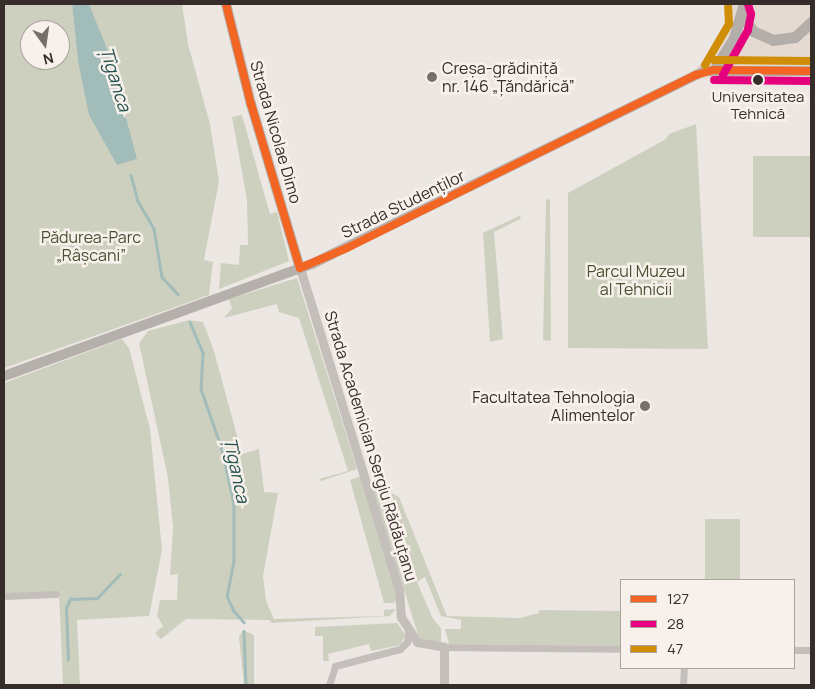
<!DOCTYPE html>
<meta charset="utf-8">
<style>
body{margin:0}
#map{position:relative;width:815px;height:689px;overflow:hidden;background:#ece7e3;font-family:Manrope,sans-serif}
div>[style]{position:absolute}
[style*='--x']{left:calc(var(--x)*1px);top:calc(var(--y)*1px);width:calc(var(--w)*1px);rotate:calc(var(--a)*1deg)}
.green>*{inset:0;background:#ced0bf;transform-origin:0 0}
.plaza>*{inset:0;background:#e5dad1}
.water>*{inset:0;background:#a2bcba}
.stream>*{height:2.5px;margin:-1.25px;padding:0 1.25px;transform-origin:1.25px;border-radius:1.25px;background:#a2bcba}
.minor>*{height:7px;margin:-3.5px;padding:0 3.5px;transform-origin:3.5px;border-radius:3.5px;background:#c5bfbc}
.tertiary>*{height:9px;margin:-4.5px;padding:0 4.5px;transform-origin:4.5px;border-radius:4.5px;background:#c5bfbc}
.secondary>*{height:10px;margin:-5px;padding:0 5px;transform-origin:5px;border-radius:5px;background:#b6b0ad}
.primary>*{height:11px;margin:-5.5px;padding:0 5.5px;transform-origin:5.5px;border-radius:5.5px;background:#b4aeab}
.bus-1>*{height:8px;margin:-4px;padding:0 4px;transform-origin:4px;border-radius:4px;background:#f26522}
.bus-2>*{height:8px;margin:-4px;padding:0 4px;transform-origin:4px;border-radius:4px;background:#e5007d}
.bus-3>*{height:8px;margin:-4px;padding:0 4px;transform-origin:4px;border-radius:4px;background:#d08e08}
.dots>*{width:14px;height:14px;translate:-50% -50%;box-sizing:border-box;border:2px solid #f8f1eb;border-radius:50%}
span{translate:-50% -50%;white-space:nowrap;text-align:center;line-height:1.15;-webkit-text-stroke:5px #f8f1eb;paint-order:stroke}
.bus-label{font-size:15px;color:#362d2a}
.poi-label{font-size:16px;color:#362d2a}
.left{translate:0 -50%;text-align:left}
.right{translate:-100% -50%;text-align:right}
.street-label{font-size:16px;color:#362d2a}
.park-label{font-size:16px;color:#485131}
.water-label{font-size:18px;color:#255251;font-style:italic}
.frame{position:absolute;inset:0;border:5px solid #362d2a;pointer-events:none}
.legend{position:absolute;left:620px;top:579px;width:175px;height:90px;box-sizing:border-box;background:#f8f1eb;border:1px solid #aaa39e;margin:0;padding:6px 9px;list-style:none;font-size:15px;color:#362d2a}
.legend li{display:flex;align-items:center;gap:10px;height:25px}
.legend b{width:25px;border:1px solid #aaa39e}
.north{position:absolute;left:20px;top:20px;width:50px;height:50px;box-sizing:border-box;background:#f8f1eb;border:1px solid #aaa39e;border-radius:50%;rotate:166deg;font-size:14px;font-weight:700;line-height:20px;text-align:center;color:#362d2a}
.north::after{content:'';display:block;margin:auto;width:18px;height:22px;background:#766e6b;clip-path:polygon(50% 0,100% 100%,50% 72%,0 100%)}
</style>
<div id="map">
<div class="green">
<div style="clip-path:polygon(evenodd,4px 4px,72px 4px,78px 61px,89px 4px,182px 4px,188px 44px,210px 124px,219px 181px,204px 260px,213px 262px,209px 295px,4px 368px,4px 4px,30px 30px,60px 30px,60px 60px,30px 60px,30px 30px)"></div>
<div style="clip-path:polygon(242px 115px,270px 214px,277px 212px,289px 261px,219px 289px,221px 263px,239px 265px,240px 245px,248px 245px,247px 200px,232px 117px)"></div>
<div style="clip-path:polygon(696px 124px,708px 349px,568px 348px,568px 193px,666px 139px,669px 134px)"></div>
<div style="left:753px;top:156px;width:58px;height:81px"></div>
<div style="clip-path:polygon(546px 199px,550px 200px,551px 341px,543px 340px)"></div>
<div style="clip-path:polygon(521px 215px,520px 219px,494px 232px,503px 339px,490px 342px,483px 233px)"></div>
<div style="clip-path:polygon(297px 278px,357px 469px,321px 481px,319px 479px,348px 471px,299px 318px,279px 312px,277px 304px,224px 318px,232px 308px,229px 299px)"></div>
<div style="clip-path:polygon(189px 320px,203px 322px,214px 351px,242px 454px,259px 449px,264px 492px,278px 493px,263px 576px,266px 601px,274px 619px,384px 616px,384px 610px,396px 609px,390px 616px,272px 623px,269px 620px,186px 619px,161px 639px,155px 633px,163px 626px,157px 616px,160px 600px,177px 600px,178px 574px,170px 575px,173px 527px,168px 478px,139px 343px,148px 331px)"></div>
<div style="clip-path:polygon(122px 339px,129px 348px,150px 429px,162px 550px,149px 616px,77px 620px,80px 685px,63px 685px,59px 592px,4px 594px,4px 383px)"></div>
<div style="clip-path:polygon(361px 476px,398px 598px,394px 603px,384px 603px,350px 480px)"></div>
<div style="clip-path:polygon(384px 484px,384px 489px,399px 497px,447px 616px,520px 618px,539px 613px,539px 610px,621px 611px,621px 646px,449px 644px,445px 629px,461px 629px,461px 620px,441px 616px,425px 577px,417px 582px,433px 619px,441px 628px,441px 643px,419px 638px,372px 486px)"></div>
<div style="left:705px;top:519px;width:35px;height:61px"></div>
<div style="clip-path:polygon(397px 623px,405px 634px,401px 645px,371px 651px,369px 644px,328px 654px,329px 661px,323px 661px,323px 636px,315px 636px,315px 627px)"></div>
<div style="clip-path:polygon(243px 630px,254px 635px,254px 685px,244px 685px,239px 637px)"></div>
</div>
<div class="plaza">
<div style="clip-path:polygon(724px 4px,811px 4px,811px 78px,745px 80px,725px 76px,698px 80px,697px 66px,713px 56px,728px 33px)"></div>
</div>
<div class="water">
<div style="clip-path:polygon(72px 4px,89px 4px,109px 54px,137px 159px,117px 165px,89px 115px,78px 61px)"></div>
</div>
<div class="stream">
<div style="--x:131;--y:175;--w:27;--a:75"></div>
<div style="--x:138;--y:201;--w:32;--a:60"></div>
<div style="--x:154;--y:229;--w:49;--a:80.5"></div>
<div style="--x:162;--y:277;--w:23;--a:47"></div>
<div style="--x:190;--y:322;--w:34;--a:67"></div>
<div style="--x:203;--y:353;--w:36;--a:93"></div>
<div style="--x:201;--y:389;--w:64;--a:70.7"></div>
<div style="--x:222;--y:449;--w:56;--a:77.7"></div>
<div style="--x:234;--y:504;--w:57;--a:90"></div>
<div style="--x:234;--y:561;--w:36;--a:101"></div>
<div style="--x:227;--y:596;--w:17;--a:65"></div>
<div style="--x:234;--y:611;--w:15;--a:48"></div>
<div style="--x:244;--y:631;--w:54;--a:87.9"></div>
<div style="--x:68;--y:660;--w:52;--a:-92.2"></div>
<div style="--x:66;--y:608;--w:10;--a:-66"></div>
<div style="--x:70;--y:599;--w:27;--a:-2"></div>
<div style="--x:97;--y:598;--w:33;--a:-46"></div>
</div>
<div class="minor">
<div style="--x:4;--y:596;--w:52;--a:-2.2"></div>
<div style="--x:444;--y:647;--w:177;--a:0.6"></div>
<div style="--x:794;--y:650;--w:17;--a:0"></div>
<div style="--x:329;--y:685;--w:20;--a:-72"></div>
<div style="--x:335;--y:666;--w:67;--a:-14.7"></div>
<div style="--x:400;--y:649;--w:10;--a:-45"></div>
<div style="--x:407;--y:642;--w:9;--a:-84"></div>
<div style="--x:683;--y:685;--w:17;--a:-87"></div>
</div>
<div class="tertiary">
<div style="--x:300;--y:268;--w:337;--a:72.9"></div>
<div style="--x:399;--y:590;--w:27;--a:86"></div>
<div style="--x:401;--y:617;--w:30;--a:57"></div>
<div style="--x:417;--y:642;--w:27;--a:10"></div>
<div style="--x:444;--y:647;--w:38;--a:90"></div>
</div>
<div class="secondary">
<div style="--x:226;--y:4;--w:103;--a:76"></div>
<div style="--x:251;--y:104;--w:171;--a:73.4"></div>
<div style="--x:4;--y:376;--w:328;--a:-20"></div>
<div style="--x:312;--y:264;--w:438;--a:-26.2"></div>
<div style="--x:705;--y:71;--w:106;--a:0"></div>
</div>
<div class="primary">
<div style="--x:741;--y:15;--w:20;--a:53"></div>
<div style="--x:753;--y:31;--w:22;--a:24"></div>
<div style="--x:773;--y:40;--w:22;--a:-8"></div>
<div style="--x:795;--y:37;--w:22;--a:-43"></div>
<div style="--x:714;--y:70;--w:38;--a:-58"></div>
<div style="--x:734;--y:38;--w:35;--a:-74"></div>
</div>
<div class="bus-1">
<div style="--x:226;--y:4;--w:103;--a:76"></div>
<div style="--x:251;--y:104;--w:171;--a:73.4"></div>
<div style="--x:300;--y:268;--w:51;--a:-23.1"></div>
<div style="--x:347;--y:248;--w:390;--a:-26.4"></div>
<div style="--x:696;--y:75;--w:19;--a:-16"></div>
<div style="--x:714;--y:70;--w:97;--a:0.6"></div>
</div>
<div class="bus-2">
<div style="--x:723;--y:75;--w:51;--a:-60.9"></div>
<div style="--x:748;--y:30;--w:16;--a:-79"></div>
<div style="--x:751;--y:14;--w:10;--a:-107"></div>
<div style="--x:714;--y:80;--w:97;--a:0.6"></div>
</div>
<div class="bus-3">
<div style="--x:714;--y:60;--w:97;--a:0.6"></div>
<div style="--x:705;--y:65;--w:48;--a:-59.7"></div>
<div style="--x:729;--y:24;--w:17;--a:-93"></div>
</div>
<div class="dots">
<div style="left:432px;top:77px;background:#766e6b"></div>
<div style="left:758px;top:80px;background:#362d2a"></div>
<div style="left:645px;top:406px;background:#766e6b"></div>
</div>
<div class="bus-label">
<span style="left:758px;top:105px">Universitatea<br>Tehnică</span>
</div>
<div class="poi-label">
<span class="left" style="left:442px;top:77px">Creșa-grădiniță<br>nr. 146 „Țăndărică”</span>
<span class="right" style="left:635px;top:406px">Facultatea Tehnologia<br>Alimentelor</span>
</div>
<div class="street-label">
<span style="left:276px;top:132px;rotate:74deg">Strada Nicolae Dimo</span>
<span style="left:403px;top:204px;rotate:-26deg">Strada Studenților</span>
<span style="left:371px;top:446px;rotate:73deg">Strada Academician Sergiu Rădăuțanu</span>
</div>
<div class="park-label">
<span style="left:91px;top:246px">Pădurea-Parc<br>„Râșcani”</span>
<span style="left:636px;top:280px">Parcul Muzeu<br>al Tehnicii</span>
</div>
<div class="water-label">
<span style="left:116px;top:79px;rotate:73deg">Țîganca</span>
<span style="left:237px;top:470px;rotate:78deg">Țîganca</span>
</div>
<div class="frame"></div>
<ul class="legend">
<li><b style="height:6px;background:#f26522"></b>127</li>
<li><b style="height:6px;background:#e5007d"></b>28</li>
<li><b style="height:6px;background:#d08e08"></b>47</li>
</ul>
<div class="north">N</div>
</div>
